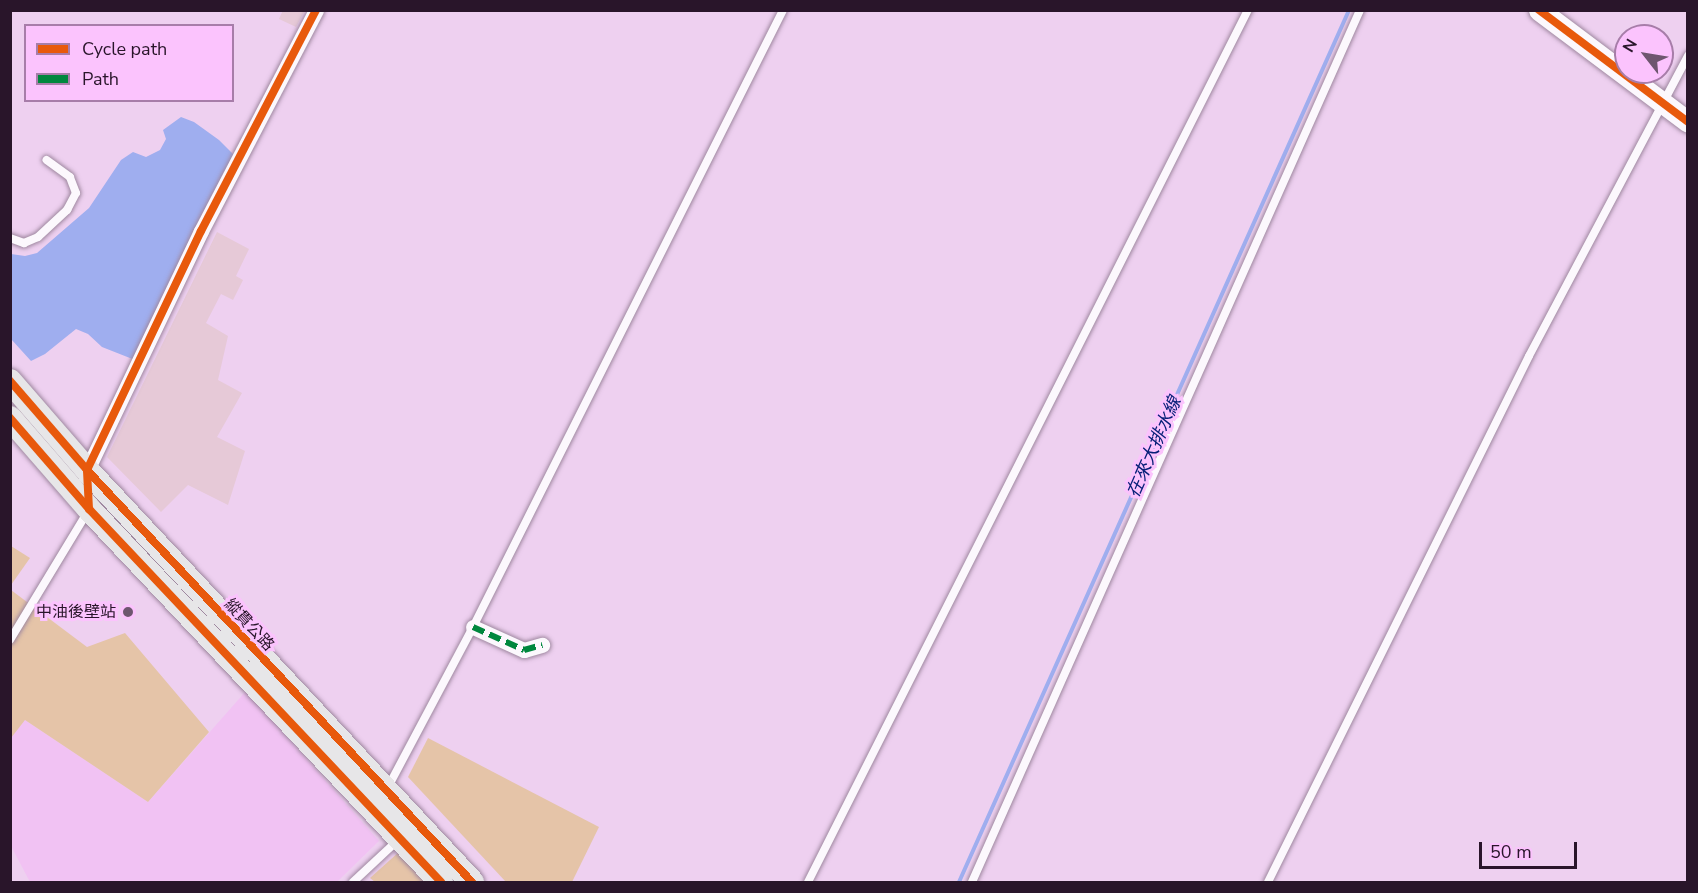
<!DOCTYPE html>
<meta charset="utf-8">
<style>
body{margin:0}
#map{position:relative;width:1698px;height:893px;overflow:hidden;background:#eed0f0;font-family:"Nunito Sans","Noto Sans TC",sans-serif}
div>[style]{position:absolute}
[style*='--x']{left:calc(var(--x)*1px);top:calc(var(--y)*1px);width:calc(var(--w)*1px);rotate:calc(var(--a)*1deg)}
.built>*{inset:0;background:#f1c2f3}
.green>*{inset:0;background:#e5c4a8}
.water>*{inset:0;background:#9faeef}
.stream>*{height:4px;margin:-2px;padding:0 2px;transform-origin:2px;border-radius:2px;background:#9faeef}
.building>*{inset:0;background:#e6c9d7}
.roads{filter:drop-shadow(0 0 2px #9f88a0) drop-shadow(0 0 2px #9f88a0)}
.lane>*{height:8px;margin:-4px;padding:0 4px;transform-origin:4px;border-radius:4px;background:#fcf8fd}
.street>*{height:15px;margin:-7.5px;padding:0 7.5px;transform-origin:7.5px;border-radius:7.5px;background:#fcf8fd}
.secondary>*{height:21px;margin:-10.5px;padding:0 10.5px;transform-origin:10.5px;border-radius:10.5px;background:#fcf8fd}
.primary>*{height:24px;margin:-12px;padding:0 12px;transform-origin:12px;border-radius:12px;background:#e7e6e8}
.quiet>*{height:6px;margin-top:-3px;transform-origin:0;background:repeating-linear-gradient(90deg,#00873e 0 12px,transparent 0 18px)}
.cycleway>*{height:8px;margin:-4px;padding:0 4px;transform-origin:4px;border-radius:4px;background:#e8590c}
.dots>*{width:16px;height:16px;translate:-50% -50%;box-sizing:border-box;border:3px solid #fbc3fd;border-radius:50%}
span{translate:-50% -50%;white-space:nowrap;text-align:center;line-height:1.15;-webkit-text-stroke:6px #fbc3fd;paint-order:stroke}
.poi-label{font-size:16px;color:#29152a}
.right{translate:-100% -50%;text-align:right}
.street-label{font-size:16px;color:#29152a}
.water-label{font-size:18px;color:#082078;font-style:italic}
.frame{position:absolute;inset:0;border:12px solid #29152a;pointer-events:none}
.legend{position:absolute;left:24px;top:24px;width:210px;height:78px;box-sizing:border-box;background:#fbc3fd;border:2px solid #a77da9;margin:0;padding:8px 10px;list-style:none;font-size:18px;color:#29152a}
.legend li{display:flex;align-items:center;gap:12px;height:30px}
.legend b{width:30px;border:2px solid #a77da9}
.north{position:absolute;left:1614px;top:24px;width:60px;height:60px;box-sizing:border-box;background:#fbc3fd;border:2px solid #a77da9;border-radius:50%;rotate:301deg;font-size:16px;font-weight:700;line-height:24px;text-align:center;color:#29152a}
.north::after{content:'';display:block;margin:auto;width:21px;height:27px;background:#6e566f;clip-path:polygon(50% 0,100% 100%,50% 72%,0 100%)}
.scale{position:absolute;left:1479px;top:842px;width:98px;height:27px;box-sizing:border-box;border:3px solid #29152a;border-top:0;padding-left:8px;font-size:18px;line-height:21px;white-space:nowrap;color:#29152a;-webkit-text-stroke:4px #fbc3fd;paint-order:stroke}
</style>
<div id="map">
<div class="built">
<div style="clip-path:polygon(246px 691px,379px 841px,337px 882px,30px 882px,11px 846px,10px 738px,25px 720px,148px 802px)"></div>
</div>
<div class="green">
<div style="clip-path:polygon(11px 546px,30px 558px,11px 585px)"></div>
<div style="clip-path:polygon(11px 590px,87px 647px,125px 633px,209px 732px,148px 802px,25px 720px,11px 738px)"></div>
<div style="clip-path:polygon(428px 738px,599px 827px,572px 882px,506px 882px,408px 777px)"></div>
<div style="clip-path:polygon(400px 851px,430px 882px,375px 882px,370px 878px)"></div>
</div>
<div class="water">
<div style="clip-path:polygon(181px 117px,194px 122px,219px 140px,237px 158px,135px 360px,102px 347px,88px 334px,76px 329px,45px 354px,31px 361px,11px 339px,11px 254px,25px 256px,37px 253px,89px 208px,121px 160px,133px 152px,146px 157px,160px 150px,166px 139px,163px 130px)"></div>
</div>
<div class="stream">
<div style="--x:959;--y:882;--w:955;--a:-65.9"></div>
</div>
<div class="building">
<div style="clip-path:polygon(283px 10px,305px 10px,296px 27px,279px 19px)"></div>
<div style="clip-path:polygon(217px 232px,249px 249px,236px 276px,243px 280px,233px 300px,221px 294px,206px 323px,228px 336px,218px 380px,242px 393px,217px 437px,245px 451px,228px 505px,188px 485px,161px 512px,107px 457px)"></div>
</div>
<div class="roads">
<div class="lane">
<div style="--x:10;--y:238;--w:15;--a:20"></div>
<div style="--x:24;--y:243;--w:15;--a:-23"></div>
<div style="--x:38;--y:237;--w:40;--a:-43"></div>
<div style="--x:67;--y:210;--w:19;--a:-62"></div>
<div style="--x:76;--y:193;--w:17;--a:-111"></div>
<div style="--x:70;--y:177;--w:29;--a:-144"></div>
<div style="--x:10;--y:640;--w:149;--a:-58.8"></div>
<div style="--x:388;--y:787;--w:181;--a:-62"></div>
<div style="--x:473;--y:627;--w:690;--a:-63.32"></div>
<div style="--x:353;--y:882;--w:60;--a:-43"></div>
<div style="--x:808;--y:882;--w:977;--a:-63.23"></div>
<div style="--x:972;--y:882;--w:954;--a:-66.01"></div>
<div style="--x:1268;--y:882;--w:587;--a:-63.61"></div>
<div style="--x:1529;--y:356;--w:340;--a:-62.1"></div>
</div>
<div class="street">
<div style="--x:87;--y:476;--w:6;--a:-90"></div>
<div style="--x:87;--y:470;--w:265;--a:-64.5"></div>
<div style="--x:201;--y:231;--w:249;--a:-62.5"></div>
<div style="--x:473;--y:627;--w:56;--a:24.3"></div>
<div style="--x:524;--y:650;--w:19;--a:-16"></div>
</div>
<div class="secondary">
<div style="--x:1539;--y:10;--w:186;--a:36.9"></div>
</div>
<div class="primary">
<div style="--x:10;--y:381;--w:118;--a:49.1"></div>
<div style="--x:87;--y:470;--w:564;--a:46.94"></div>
<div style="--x:10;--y:418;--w:121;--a:49"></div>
<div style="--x:89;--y:509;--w:513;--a:46.66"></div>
</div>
</div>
<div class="quiet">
<div style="--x:473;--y:627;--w:56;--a:24.3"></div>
<div style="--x:524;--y:650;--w:19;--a:-16"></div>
</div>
<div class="cycleway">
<div style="--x:1539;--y:10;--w:186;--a:36.9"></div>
<div style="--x:10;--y:381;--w:118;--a:49.1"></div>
<div style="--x:87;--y:470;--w:564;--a:46.94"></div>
<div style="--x:10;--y:418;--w:121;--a:49"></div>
<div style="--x:89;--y:509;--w:513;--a:46.66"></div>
<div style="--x:89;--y:509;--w:39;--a:-93"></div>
<div style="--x:87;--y:470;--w:265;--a:-64.5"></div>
<div style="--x:201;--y:231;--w:249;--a:-62.5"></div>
</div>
<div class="dots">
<div style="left:128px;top:612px;background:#6e566f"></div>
</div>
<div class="poi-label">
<span class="right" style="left:116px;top:612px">中油後壁站</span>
</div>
<div class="street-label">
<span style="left:249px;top:625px;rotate:47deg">縱貫公路</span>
</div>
<div class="water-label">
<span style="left:1154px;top:447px;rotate:-66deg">在來大排水線</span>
</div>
<div class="frame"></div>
<ul class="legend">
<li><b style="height:8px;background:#e8590c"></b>Cycle path</li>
<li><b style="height:8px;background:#00873e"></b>Path</li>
</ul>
<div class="north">N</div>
<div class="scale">50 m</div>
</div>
